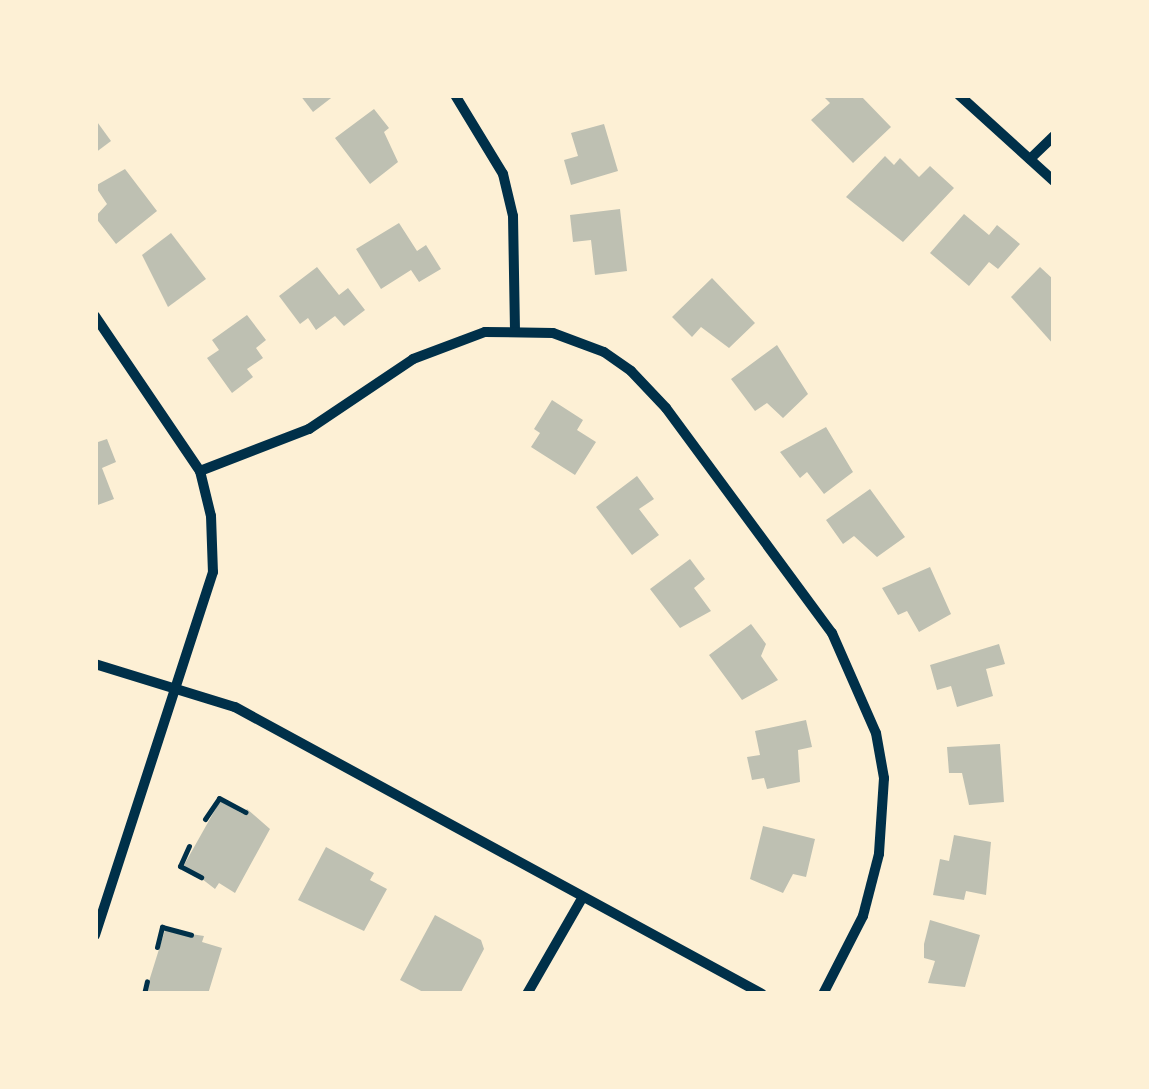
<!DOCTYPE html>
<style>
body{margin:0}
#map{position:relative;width:1149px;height:1089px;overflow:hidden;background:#fdf0d5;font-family:"Archivo Narrow",sans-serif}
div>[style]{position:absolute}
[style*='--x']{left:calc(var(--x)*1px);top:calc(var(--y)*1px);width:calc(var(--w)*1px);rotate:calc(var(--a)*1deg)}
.building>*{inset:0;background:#bec0b2}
.path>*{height:5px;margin:-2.5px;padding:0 2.5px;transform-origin:2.5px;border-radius:2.5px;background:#003049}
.minor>*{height:10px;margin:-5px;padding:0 5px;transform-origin:5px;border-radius:5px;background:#003049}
span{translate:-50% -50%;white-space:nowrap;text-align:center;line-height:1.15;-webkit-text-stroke:8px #fdf0d5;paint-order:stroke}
.frame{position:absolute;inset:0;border:98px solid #fdf0d5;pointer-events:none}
</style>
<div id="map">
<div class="building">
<div style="clip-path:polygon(300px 95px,335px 95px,313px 112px)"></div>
<div style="clip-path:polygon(822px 95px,860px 95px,891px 127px,853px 163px,811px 120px,830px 103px)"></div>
<div style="clip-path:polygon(374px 109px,389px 128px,384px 132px,398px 162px,370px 184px,335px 138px)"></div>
<div style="clip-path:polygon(95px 119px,111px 141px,95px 153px)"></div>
<div style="clip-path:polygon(604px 124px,618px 171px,571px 185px,564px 160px,578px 156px,571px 133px)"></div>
<div style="clip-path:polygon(885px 156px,894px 165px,900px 158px,919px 177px,930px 166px,954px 188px,903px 242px,846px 197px)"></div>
<div style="clip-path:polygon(125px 169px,157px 211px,116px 244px,95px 217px,107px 204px,95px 186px)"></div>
<div style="clip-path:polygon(620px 209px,627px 271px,595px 275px,591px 240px,573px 242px,570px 215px)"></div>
<div style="clip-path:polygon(964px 214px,989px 235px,997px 225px,1020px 244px,998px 269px,989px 262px,969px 286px,930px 253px)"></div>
<div style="clip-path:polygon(399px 223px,417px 251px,426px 245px,441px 269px,419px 282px,411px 270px,381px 289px,356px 249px)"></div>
<div style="clip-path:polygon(171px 233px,206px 279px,168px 307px,142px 255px)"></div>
<div style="clip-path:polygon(317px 267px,339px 295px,348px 288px,365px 310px,344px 326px,335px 316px,316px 330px,308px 318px,300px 324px,279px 296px)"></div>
<div style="clip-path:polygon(1040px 267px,1054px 280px,1054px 345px,1011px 297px)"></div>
<div style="clip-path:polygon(712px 278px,755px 323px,729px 348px,701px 327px,692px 337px,672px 317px)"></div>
<div style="clip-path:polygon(247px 315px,266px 340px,256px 348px,263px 358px,247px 369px,253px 377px,232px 393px,207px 358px,219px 350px,212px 340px)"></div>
<div style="clip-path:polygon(777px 345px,808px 394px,783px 418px,767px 403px,755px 411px,731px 379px)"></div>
<div style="clip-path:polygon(552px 400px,583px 420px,577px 430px,596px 442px,575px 475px,531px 447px,540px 433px,534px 429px)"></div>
<div style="clip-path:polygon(826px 427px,853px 472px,824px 494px,807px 472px,800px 478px,780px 452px)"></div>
<div style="clip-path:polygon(107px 439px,116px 462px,102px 468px,114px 499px,95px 506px,95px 443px)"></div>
<div style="clip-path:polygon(637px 476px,654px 499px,639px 509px,659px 535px,632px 555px,596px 507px)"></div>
<div style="clip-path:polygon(870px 489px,905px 537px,877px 557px,854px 536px,843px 544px,826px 520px)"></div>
<div style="clip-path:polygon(690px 559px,705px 579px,694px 588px,711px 611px,680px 628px,650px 589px)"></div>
<div style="clip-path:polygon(930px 567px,951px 614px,919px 632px,907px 611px,898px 615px,882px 588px)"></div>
<div style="clip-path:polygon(751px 624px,766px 644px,761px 656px,778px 680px,742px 700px,709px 655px)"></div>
<div style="clip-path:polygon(999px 644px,1005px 664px,986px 669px,993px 696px,957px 707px,951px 686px,937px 690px,930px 665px)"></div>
<div style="clip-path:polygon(806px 720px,812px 747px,798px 750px,800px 782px,767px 789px,764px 778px,752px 780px,747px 757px,760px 755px,755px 731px)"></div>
<div style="clip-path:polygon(1000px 744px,1004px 802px,969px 805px,962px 773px,949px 773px,947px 747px)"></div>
<div style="clip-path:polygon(220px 801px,243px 814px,247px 809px,270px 829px,235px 893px,219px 883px,215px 889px,184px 865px)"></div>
<div style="clip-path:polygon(763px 826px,815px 839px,806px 877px,793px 874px,783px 893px,750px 879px)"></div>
<div style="clip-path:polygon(954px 835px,991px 842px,986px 895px,966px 891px,964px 900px,933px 895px,940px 859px,949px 861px)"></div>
<div style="clip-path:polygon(326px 847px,374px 873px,370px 880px,387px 889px,364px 931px,298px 900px)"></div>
<div style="clip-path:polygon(435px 915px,481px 940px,484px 949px,460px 994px,427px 994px,400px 980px)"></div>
<div style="clip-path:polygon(930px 920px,980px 935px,965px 987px,928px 983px,935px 961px,924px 958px,924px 944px)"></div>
<div style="clip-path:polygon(165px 930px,204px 936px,202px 942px,222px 948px,208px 994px,145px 994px)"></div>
</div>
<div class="path">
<div style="--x:205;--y:819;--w:25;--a:-56"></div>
<div style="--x:219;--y:798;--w:30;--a:28"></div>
<div style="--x:189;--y:846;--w:22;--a:114"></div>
<div style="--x:180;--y:866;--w:24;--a:28"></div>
<div style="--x:157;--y:947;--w:21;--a:-76"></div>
<div style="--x:162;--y:927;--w:30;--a:15"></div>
<div style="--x:144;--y:994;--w:13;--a:-77"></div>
</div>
<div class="minor">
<div style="--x:455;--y:95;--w:92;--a:58.7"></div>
<div style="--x:503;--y:174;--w:43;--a:76.6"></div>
<div style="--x:513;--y:216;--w:114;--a:89"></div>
<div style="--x:959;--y:95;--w:128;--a:42.2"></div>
<div style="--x:1030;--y:159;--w:33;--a:-44"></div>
<div style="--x:95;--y:316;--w:187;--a:55.9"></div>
<div style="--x:200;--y:471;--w:46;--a:76.3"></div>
<div style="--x:211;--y:516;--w:56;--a:88"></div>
<div style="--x:213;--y:572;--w:382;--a:108"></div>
<div style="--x:200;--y:471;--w:117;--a:-21.1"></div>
<div style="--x:309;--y:429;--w:125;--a:-33.9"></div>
<div style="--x:413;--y:359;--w:77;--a:-20.6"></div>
<div style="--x:485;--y:332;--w:68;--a:0.8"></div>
<div style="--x:553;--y:333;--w:54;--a:20.4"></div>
<div style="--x:604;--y:352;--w:33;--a:35"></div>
<div style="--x:631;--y:371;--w:51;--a:46.6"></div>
<div style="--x:666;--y:408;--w:280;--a:53.6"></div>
<div style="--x:832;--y:633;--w:109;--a:66.3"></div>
<div style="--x:876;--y:733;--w:46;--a:79.9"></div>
<div style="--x:884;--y:778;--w:76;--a:93.8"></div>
<div style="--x:879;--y:854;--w:64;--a:104.5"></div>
<div style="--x:863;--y:916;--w:88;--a:117.1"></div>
<div style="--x:95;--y:664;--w:146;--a:17.1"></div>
<div style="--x:235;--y:707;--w:600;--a:28.57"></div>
<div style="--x:527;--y:994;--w:108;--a:-60.1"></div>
</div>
<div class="frame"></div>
</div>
